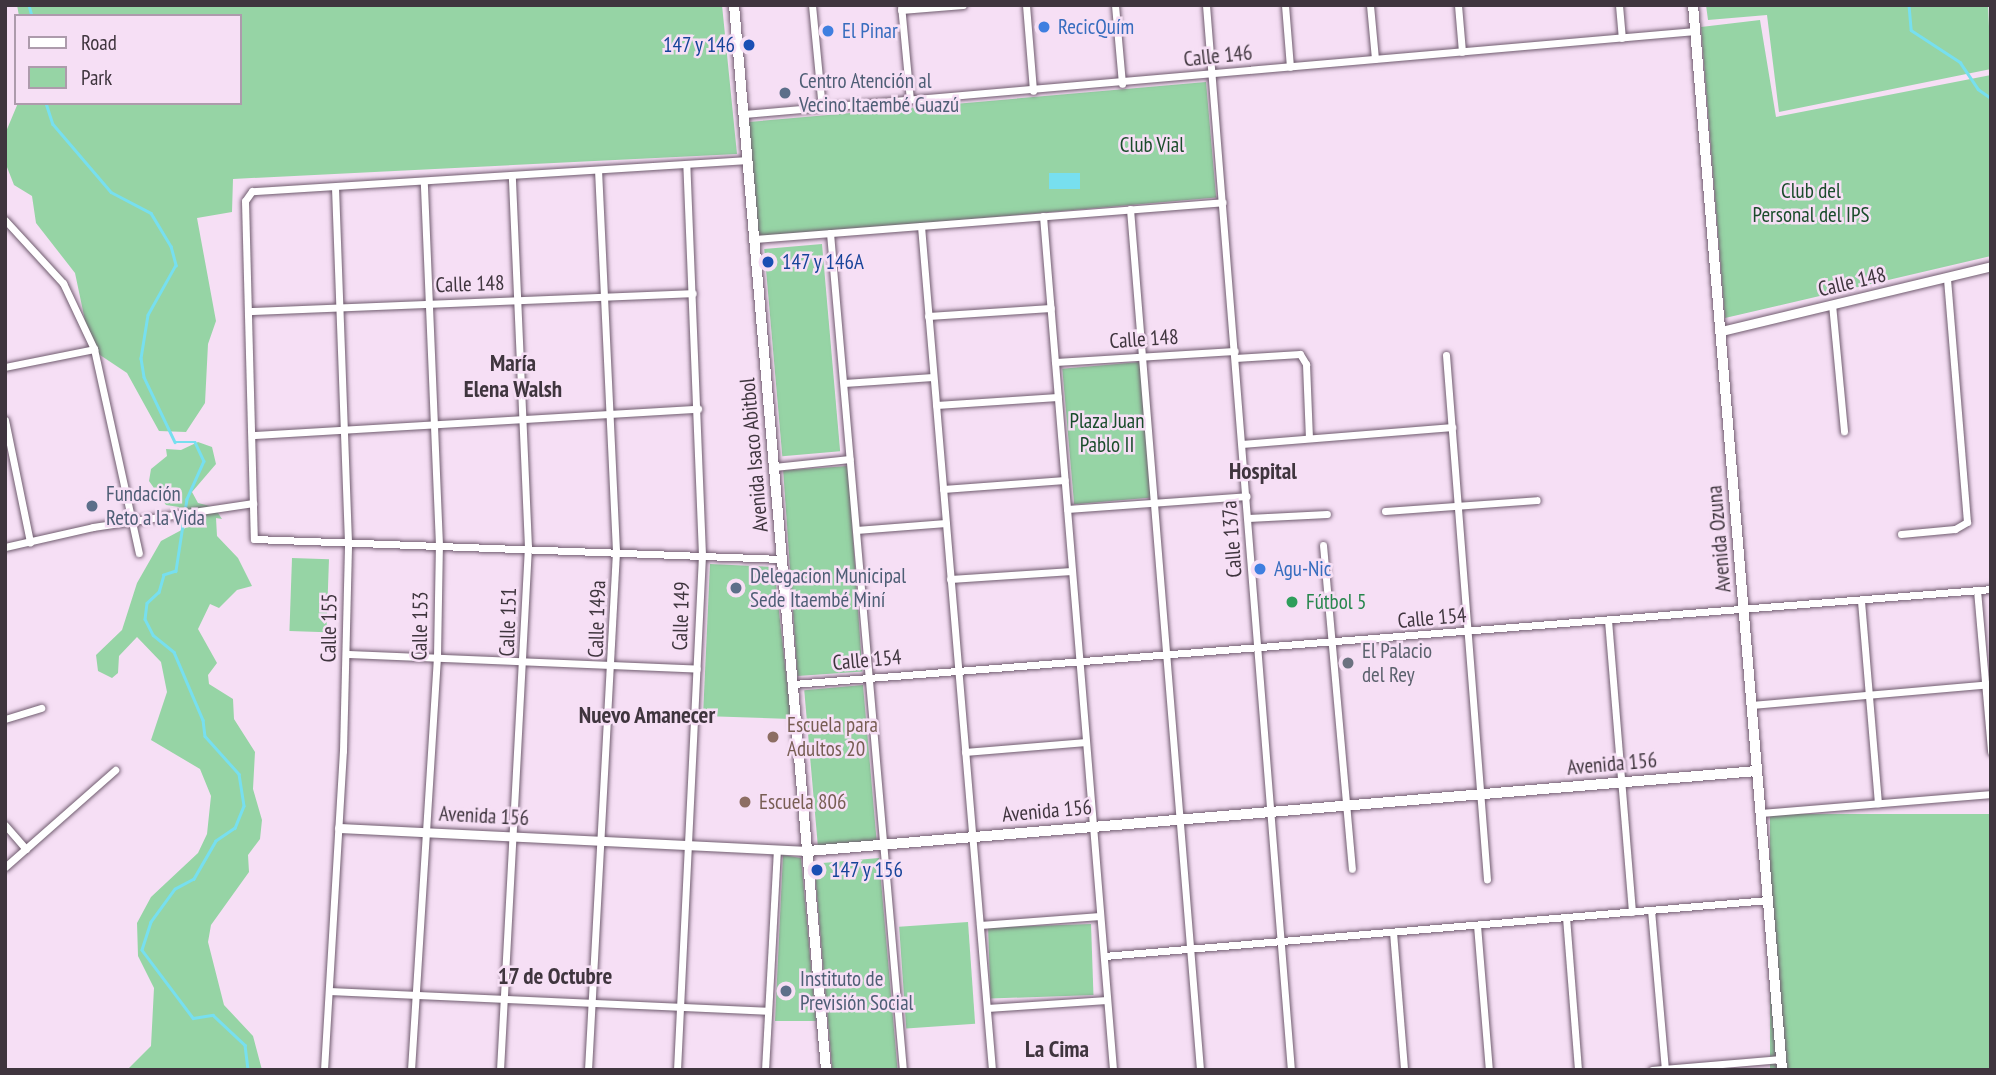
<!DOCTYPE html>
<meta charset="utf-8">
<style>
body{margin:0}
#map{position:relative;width:1996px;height:1075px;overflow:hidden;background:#f6dff5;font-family:"PT Sans Narrow",sans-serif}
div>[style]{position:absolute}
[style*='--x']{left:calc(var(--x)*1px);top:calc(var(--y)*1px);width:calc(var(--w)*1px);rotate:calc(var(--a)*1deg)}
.green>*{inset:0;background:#96d4a5;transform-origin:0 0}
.water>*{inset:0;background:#77dfef;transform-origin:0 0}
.stream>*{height:2.5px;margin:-1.25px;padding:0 1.25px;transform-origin:1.25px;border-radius:1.25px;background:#77dfef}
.roads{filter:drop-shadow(0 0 2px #705c6f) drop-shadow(0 0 2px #705c6f)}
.minor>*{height:7px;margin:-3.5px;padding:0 3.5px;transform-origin:3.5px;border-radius:3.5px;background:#fff}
.tertiary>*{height:9px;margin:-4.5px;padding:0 4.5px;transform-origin:4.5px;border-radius:4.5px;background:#fff}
.secondary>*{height:10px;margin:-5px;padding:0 5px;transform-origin:5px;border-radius:5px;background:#fff}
.dots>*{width:19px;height:19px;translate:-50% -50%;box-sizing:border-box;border:4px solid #f6dff5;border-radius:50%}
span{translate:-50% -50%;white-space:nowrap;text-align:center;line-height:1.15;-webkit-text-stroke:5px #f6dff5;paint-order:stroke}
.shop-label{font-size:21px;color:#366cbe}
.left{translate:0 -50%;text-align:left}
.transit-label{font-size:21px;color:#164399}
.right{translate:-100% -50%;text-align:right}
.street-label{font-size:21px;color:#3f353e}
.service-label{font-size:21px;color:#4e5e75}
.park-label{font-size:21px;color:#1a4c2b}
.leisure-label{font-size:21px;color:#27864d}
.worship-label{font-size:21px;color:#5b616d}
.education-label{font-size:21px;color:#785e54}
.neighbourhood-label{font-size:23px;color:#3f353e;font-weight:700}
.frame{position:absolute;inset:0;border:7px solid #3f353e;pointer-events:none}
.legend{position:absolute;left:14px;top:14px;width:228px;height:91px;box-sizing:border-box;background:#f6dff5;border:2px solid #ad9bac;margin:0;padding:9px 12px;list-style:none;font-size:21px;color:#3f353e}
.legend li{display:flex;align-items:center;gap:14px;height:35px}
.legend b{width:35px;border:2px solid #ad9bac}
</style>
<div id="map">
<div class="green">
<div style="clip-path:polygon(17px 5px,722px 5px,737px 154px,233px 179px,232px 212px,197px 218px,216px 321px,208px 344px,205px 403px,186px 432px,159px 431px,127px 373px,91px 349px,75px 273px,36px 223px,32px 196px,14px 185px,5px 162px,5px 134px,18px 103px,240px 103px,240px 16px,19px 16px)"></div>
<div style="clip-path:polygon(1706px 5px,1988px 5px,1991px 69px,1779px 112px,1767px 15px,1708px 20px)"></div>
<div style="clip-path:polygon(1760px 20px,1776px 117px,1991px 75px,1991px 256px,1725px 318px,1701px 27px)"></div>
<div style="left:1206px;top:82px;width:116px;height:459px;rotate:85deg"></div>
<div style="left:822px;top:244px;width:208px;height:58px;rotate:85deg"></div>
<div style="left:1140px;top:362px;width:136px;height:78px;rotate:85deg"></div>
<div style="clip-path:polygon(198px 442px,212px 447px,216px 464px,192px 492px,198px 503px,214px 507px,222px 519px,216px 518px,217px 536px,238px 558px,252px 586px,237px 590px,219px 608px,210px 604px,198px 629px,217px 663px,208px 675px,209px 684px,233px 699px,234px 719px,255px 752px,253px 789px,262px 820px,260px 839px,248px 855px,249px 872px,211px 925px,208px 942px,224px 1005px,253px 1036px,262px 1070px,127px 1070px,151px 1046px,154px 988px,138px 956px,137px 923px,151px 897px,198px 853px,207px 834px,211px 796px,200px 769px,151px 740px,167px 692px,161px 662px,137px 637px,119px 656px,118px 673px,112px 678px,98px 671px,96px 655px,122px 630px,137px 583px,161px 541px,189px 526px,179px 507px,166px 505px,149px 481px,151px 469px,167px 456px,166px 449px,181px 450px)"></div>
<div style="left:848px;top:466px;width:206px;height:65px;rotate:86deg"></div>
<div style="left:292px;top:558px;width:37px;height:73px;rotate:2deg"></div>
<div style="clip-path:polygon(710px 564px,774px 567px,791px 719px,703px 716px)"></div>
<div style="left:863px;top:685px;width:156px;height:59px;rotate:85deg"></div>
<div style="left:1991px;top:814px;width:256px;height:221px;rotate:90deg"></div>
<div style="clip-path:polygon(783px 855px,801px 858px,816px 1021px,775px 1021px)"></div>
<div style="left:879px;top:858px;width:213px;height:65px;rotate:85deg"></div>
<div style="left:968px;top:922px;width:102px;height:69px;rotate:86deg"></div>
<div style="left:1091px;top:924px;width:71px;height:103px;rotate:88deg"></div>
</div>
<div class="water">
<div style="left:1049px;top:173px;width:31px;height:16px"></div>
</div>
<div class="stream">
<div style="--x:29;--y:5;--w:11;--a:75"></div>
<div style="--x:1909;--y:5;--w:25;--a:85"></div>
<div style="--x:1911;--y:30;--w:59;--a:33.1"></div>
<div style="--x:1960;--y:62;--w:32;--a:56"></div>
<div style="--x:1978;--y:89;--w:16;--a:35"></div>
<div style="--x:46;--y:103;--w:22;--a:72"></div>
<div style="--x:53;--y:124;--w:89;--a:49.5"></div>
<div style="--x:111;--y:192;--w:45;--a:27.7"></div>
<div style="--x:151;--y:213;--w:39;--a:59"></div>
<div style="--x:171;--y:246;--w:20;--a:75"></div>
<div style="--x:176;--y:265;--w:57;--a:119.2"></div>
<div style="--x:148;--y:315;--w:44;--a:99.2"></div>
<div style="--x:141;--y:358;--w:19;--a:81"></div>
<div style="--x:144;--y:377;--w:72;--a:64.5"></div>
<div style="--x:175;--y:442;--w:20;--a:0"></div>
<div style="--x:195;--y:442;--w:21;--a:65"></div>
<div style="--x:204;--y:461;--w:42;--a:114.1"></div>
<div style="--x:187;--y:499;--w:73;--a:98.7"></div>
<div style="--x:176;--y:571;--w:13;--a:162"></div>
<div style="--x:164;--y:575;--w:18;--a:106"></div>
<div style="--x:159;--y:592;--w:16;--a:137"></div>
<div style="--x:147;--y:603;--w:16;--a:97"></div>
<div style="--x:145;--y:619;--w:18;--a:63"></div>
<div style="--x:153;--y:635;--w:27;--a:39"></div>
<div style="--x:174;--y:652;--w:74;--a:66.9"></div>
<div style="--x:203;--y:720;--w:16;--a:83"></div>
<div style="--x:205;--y:736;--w:51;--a:48.2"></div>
<div style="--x:239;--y:774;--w:32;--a:81"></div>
<div style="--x:244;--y:806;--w:24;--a:112"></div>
<div style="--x:235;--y:828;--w:23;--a:146"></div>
<div style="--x:216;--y:841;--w:44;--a:120.1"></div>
<div style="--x:194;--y:879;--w:21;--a:152"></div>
<div style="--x:175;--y:889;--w:41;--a:126"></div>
<div style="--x:151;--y:922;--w:29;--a:108"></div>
<div style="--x:142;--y:950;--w:85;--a:53.1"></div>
<div style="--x:193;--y:1018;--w:20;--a:-9"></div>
<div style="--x:213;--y:1015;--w:44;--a:43.2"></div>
<div style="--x:245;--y:1045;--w:25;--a:83"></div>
</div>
<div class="roads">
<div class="minor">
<div style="--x:812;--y:5;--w:103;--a:84.5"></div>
<div style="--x:901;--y:5;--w:95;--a:84.6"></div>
<div style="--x:1026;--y:5;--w:86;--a:85.3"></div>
<div style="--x:1115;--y:5;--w:79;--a:84.9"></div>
<div style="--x:1206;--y:5;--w:1068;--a:85.44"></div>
<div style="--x:1285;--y:5;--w:62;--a:85.4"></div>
<div style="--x:1370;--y:5;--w:54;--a:84.7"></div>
<div style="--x:1458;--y:5;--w:47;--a:85.1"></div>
<div style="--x:1619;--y:5;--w:33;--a:85"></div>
<div style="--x:901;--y:10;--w:62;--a:-4.6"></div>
<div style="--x:744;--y:114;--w:955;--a:-4.99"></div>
<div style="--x:748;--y:160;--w:497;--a:176.4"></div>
<div style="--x:252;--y:191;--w:12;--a:125"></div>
<div style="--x:245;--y:201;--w:338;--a:88.5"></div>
<div style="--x:254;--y:539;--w:528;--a:2.17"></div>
<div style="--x:1130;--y:209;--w:864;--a:85.35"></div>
<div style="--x:1043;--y:216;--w:857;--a:85.31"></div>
<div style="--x:5;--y:220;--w:86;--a:47.4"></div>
<div style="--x:63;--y:283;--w:73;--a:64.8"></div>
<div style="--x:94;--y:349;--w:209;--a:77.6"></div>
<div style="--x:921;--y:226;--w:847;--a:85.19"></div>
<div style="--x:830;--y:233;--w:840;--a:85.02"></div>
<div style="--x:755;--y:239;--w:469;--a:-4.5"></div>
<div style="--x:1832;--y:304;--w:128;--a:84.6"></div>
<div style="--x:250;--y:311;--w:443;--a:-2.3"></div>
<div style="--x:928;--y:316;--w:123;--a:-3.7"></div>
<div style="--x:1446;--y:355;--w:526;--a:85.53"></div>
<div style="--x:1235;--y:358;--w:65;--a:-3.5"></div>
<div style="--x:1300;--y:354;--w:12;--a:59"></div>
<div style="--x:1306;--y:364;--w:74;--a:87.7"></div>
<div style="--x:1055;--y:362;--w:180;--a:-3.5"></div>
<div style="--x:5;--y:367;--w:91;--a:-11.4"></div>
<div style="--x:844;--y:383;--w:89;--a:-3.9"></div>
<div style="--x:936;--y:405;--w:122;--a:-3.8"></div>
<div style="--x:5;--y:420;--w:125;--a:78.4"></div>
<div style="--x:254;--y:435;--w:445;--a:-3.4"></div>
<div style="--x:1242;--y:444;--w:211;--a:-4.6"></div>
<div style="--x:774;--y:467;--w:76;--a:-6"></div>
<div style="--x:943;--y:489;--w:122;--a:-4.2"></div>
<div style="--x:1067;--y:509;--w:180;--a:-4.1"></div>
<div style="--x:1385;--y:511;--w:152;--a:-4.1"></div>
<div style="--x:1248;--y:518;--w:79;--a:-2.9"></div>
<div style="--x:856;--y:530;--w:90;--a:-4.4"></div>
<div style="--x:1901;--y:534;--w:54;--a:-5.3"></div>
<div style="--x:1955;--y:529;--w:14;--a:-30"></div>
<div style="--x:1967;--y:522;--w:246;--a:-94.7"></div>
<div style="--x:1323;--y:545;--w:325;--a:84.9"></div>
<div style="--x:5;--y:547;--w:90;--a:-12.8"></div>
<div style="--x:93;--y:527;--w:162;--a:-8.5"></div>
<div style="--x:950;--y:579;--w:122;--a:-3.8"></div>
<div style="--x:1977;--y:590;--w:162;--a:85"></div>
<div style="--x:1861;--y:601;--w:203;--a:85.2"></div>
<div style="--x:1608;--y:620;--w:293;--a:85.3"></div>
<div style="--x:346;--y:654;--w:351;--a:2.4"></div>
<div style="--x:793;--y:684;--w:1202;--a:-4.53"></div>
<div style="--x:1752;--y:705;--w:240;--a:-5"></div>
<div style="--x:5;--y:719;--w:38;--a:-17"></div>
<div style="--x:965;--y:752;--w:121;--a:-4.7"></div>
<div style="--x:1761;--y:813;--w:231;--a:-4.7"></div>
<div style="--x:5;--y:825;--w:32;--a:49"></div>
<div style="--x:5;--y:867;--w:147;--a:-41.4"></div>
<div style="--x:1651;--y:910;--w:161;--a:85"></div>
<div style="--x:1566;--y:917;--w:153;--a:85.5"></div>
<div style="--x:980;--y:925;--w:120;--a:-4.3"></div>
<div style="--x:1477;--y:925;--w:145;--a:85.3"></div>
<div style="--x:1393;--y:932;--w:138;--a:85.4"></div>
<div style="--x:1104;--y:956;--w:666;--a:-4.82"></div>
<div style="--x:329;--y:991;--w:438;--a:2.6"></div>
<div style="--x:987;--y:1008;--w:120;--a:-3.8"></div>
<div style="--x:324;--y:1070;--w:320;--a:-86.6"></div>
<div style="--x:343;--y:751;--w:209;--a:-88.6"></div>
<div style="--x:348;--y:542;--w:355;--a:-92.1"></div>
<div style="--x:411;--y:1070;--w:415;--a:-86.4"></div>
<div style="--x:437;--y:656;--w:111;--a:-89"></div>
<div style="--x:439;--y:545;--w:362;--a:-92.4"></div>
<div style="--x:500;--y:1070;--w:524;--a:-86.94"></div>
<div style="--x:528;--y:547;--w:371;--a:-92.5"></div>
<div style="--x:588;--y:1070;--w:520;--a:-86.91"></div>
<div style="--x:616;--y:551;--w:381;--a:-92.7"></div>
<div style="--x:677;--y:1070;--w:516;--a:-87.22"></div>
<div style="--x:702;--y:555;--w:391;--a:-92.3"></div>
<div style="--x:765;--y:1070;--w:220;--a:-86.9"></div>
<div style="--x:1652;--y:1070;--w:129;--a:-4.9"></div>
</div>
<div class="tertiary">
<div style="--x:1721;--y:331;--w:278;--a:-13.5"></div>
<div style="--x:339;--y:828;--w:470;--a:2.8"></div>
</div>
<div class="secondary">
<div style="--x:734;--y:5;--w:1069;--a:85.06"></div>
<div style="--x:1693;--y:5;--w:1069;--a:85.22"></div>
<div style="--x:808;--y:851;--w:952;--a:-4.82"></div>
</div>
</div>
<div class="dots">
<div style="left:1044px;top:27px;background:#3f7fe0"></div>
<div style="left:828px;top:31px;background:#3f7fe0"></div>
<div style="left:749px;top:45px;background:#1a4fb4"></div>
<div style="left:785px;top:93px;background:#5c6f8a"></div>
<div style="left:768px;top:262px;background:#1a4fb4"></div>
<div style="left:92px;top:506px;background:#5c6f8a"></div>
<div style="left:1260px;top:569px;background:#3f7fe0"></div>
<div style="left:736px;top:588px;background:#5c6f8a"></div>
<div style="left:1292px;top:602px;background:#2e9e5b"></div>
<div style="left:1348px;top:663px;background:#6b7280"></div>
<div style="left:773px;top:737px;background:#8d6e63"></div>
<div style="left:745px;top:802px;background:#8d6e63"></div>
<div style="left:817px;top:870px;background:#1a4fb4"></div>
<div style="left:786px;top:991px;background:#5c6f8a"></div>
</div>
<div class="shop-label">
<span class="left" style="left:1058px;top:27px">RecicQuím</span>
<span class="left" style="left:842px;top:31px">El Pinar</span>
<span class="left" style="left:1274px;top:569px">Agu-Nic</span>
</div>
<div class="transit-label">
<span class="right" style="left:735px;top:45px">147 y 146</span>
<span class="left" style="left:782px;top:262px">147 y 146A</span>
<span class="left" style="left:831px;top:870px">147 y 156</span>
</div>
<div class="street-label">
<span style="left:1218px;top:56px;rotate:-6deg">Calle 146</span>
<span style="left:1852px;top:282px;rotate:-13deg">Calle 148</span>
<span style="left:470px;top:284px;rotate:-2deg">Calle 148</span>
<span style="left:1144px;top:339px;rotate:-4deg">Calle 148</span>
<span style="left:754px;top:455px;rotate:-95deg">Avenida Isaco Abitbol</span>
<span style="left:1232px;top:539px;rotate:-94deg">Calle 137a</span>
<span style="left:1719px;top:539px;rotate:-95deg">Avenida Ozuna</span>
<span style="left:681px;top:616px;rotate:-88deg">Calle 149</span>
<span style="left:1432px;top:618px;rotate:-5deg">Calle 154</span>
<span style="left:597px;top:619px;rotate:-88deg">Calle 149a</span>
<span style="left:508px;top:622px;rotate:-88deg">Calle 151</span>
<span style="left:420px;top:626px;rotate:-89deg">Calle 153</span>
<span style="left:329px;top:628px;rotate:-89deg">Calle 155</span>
<span style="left:867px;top:660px;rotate:-5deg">Calle 154</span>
<span style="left:1612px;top:764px;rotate:-5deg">Avenida 156</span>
<span style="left:1047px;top:811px;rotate:-5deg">Avenida 156</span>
<span style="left:484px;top:816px;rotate:3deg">Avenida 156</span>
</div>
<div class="service-label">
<span class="left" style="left:799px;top:93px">Centro Atención al<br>Vecino Itaembé Guazú</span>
<span class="left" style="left:106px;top:506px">Fundación<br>Reto a la Vida</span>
<span class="left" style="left:750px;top:588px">Delegacion Municipal<br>Sede Itaembé Miní</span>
<span class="left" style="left:800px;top:991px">Instituto de<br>Previsión Social</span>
</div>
<div class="park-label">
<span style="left:1152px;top:145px">Club Vial</span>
<span style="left:1811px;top:203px">Club del<br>Personal del IPS</span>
<span style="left:1107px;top:433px">Plaza Juan<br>Pablo II</span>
</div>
<div class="leisure-label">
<span class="left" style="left:1306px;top:602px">Fútbol 5</span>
</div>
<div class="worship-label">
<span class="left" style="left:1362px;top:663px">El Palacio<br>del Rey</span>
</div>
<div class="education-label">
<span class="left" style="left:787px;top:737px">Escuela para<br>Adultos 20</span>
<span class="left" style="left:759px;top:802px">Escuela 806</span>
</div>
<div class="neighbourhood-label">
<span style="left:513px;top:376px">María<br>Elena Walsh</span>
<span style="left:1263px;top:471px">Hospital</span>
<span style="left:647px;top:715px">Nuevo Amanecer</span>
<span style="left:555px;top:976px">17 de Octubre</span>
<span style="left:1057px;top:1049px">La Cima</span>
</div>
<div class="frame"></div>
<ul class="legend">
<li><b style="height:9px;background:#fff"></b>Road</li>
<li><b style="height:19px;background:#96d4a5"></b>Park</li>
</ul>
</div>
